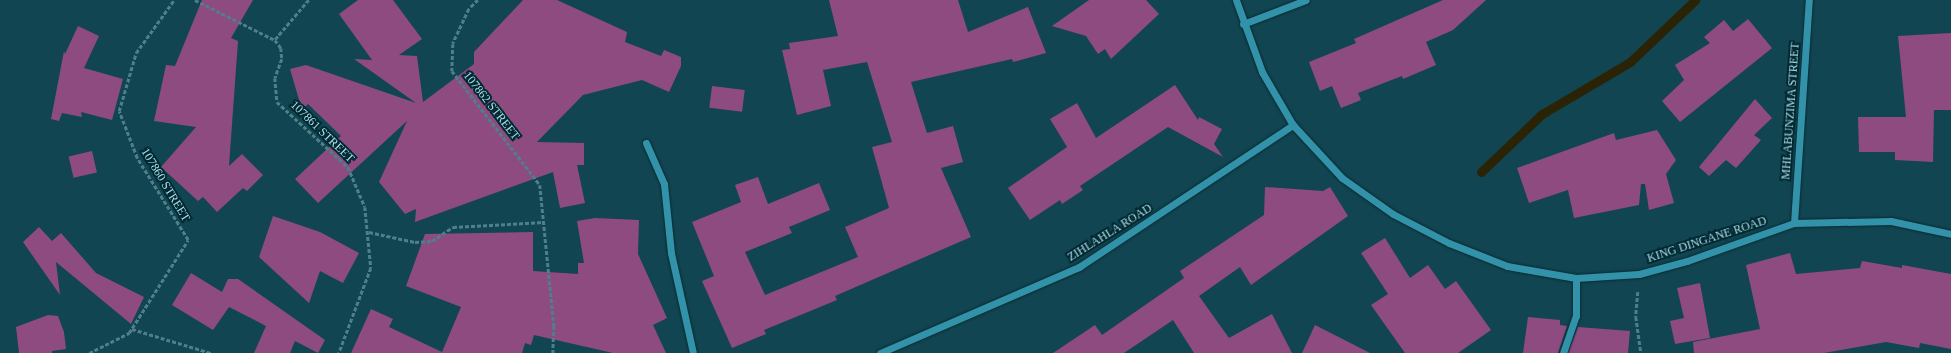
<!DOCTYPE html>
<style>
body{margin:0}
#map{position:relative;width:1951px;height:353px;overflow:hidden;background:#114551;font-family:"Times New Roman",serif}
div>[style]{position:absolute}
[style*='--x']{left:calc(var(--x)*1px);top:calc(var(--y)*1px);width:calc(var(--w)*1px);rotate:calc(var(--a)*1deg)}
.stream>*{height:9px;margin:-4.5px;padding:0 4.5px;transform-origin:4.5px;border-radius:4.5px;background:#2a2306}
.building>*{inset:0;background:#8e4b7f;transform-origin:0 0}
.path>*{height:2.5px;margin-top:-1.25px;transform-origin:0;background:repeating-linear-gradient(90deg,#4e7f8b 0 4px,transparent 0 6px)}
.roads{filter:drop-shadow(0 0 1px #0b2930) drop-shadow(0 0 1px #0b2930)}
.minor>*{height:7px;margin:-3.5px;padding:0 3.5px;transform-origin:3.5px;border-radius:3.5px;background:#3192a9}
span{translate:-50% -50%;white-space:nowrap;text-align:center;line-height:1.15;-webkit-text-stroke:4px #002a33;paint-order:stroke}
.street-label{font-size:12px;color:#b2dde8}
</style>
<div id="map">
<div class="stream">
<div style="--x:1481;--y:172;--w:84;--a:-43.6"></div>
<div style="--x:1542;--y:114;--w:102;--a:-30.6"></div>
<div style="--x:1630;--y:62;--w:90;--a:-43.6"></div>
</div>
<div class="building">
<div style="clip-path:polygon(202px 0,253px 0,231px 38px,238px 41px,229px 166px,242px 154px,263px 175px,247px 191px,243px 188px,217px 212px,203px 197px,198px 201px,161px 167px,196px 127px,154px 121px,166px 65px,175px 66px)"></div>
<div style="clip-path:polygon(358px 0,393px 0,422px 39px,399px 55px,417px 56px,423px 102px,474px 64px,474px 52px,523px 0,557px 0,627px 32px,625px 42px,661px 56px,664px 50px,681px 57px,681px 66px,669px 92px,642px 80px,583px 95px,537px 142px,584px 143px,584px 165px,577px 165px,585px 203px,560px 208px,553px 172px,415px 222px,416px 209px,405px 214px,379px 182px,407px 121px,318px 203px,295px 179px,341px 136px,308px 104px,302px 110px,290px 69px,306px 65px,416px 103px,354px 59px,372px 60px,339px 14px)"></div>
<div style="clip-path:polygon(829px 0,958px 0,968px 32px,1028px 7px,1046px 53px,1013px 62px,1012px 59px,911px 82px,927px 133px,953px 126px,963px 162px,941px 168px,971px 237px,835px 296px,837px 300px,764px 330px,766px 334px,732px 348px,702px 281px,714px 276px,692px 222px,741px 202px,735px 185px,758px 177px,768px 204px,819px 183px,830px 210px,789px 227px,792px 233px,745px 252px,765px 295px,858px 257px,845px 227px,889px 208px,872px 147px,892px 142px,867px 62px,823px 70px,831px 106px,797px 115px,782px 50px,790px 49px,789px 43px,838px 36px)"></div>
<div style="clip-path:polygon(1089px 0,1146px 0,1159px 14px,1111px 59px,1105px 49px,1098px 54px,1086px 36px,1052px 26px)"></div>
<div style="clip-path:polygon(1443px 0,1486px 0,1453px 30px,1426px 42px,1436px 65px,1403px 79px,1402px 76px,1358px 93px,1361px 100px,1341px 108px,1332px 86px,1320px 91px,1309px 62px,1356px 43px,1354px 39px)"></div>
<div style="clip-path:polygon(1748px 19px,1772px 48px,1680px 122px,1662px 101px,1684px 80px,1675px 65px,1710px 43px,1704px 37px,1724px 20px,1733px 31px)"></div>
<div style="clip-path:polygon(78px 26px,99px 36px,84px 68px,123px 79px,112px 120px,81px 112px,82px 117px,62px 113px,59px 121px,51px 119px,64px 51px,65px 54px)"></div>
<div style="clip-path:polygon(1951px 33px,1951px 110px,1934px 110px,1933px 162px,1895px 160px,1895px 152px,1859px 152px,1858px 117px,1906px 117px,1898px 36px)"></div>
<div style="clip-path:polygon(1175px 85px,1198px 120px,1199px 117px,1222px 129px,1214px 144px,1223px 157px,1168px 127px,1080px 186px,1083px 190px,1062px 204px,1060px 200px,1030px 220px,1008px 188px,1067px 147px,1050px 119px,1077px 103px,1096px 138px)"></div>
<div style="left:712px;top:86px;width:33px;height:22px;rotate:7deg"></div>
<div style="clip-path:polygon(1755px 99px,1772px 118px,1754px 135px,1761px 140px,1736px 168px,1726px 160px,1709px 176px,1699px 167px)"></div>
<div style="clip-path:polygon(1657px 130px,1676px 160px,1666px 174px,1674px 203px,1649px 210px,1645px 184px,1641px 184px,1639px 205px,1574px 218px,1568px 190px,1529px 203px,1517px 168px,1614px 133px,1616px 140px)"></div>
<div style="left:92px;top:151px;width:22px;height:24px;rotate:77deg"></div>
<div style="clip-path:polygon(1265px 187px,1323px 191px,1330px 187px,1348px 216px,1251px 285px,1240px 267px,1199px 296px,1229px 338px,1272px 314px,1292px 353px,1194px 353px,1173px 320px,1124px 353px,1053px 353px,1095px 325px,1102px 335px,1184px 278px,1180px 271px,1264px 215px)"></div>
<div style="clip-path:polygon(273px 216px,320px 232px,359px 253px,343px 283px,320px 271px,309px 303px,259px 257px)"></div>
<div style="clip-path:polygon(595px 218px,639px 220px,638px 254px,667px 318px,653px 325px,666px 353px,613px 353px,534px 335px,531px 345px,525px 343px,522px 353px,351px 353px,371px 309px,393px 319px,389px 327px,442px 352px,461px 307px,406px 286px,425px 234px,533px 232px,533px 271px,578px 274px,578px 263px,584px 263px,577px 221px)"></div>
<div style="clip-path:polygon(39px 227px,52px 241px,61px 233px,96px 273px,144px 297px,131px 324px,56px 262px,60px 295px,23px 242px)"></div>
<div style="clip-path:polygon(1385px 238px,1410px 278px,1428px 265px,1445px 289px,1456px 281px,1491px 330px,1458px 353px,1405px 353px,1371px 305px,1388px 294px,1361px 253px)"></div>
<div style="clip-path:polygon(1790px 253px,1796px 274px,1860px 268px,1862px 261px,1902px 268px,1902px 265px,1951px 274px,1951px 349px,1920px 343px,1919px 348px,1886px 342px,1824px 353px,1694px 353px,1693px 342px,1760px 329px,1746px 265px)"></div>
<div style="clip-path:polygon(191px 273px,222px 292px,228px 279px,238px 279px,325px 340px,318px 353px,295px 341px,290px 353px,254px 353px,266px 326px,229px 307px,213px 330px,172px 305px)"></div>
<div style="clip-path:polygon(1700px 283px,1710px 338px,1675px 344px,1670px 321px,1684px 318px,1677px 288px)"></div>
<div style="clip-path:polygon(48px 315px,58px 316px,64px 332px,66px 349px,52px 351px,52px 353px,19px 353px,16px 327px)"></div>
<div style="clip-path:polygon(1528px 317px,1560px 320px,1560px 325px,1567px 326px,1558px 353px,1523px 353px)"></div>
<div style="clip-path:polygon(1315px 325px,1370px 353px,1302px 353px)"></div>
<div style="clip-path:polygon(1578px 327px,1630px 331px,1628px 353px,1568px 353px)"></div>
</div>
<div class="path">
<div style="--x:195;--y:0;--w:89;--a:26.6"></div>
<div style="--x:309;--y:0;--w:52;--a:130.4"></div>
<div style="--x:275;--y:40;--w:10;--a:53"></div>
<div style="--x:281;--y:48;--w:11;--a:85"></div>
<div style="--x:282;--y:59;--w:20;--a:110"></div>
<div style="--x:275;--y:78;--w:24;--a:85"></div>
<div style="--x:277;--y:102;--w:96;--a:42.5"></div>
<div style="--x:348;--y:167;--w:43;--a:67"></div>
<div style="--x:365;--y:207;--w:61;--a:84.4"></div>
<div style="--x:371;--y:268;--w:91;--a:110.6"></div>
<div style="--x:478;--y:0;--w:13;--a:135"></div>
<div style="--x:469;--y:9;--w:38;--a:115"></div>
<div style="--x:453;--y:44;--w:27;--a:92"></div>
<div style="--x:452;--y:71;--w:144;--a:52.3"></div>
<div style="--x:540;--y:185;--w:142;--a:84.3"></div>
<div style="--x:554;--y:326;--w:27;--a:92"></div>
<div style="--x:369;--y:232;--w:47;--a:12.3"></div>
<div style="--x:415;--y:242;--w:17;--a:-3"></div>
<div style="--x:432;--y:241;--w:25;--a:-34"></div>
<div style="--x:453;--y:227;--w:91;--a:-3.1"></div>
<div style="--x:1638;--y:292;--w:25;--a:95"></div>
<div style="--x:1636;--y:317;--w:36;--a:82"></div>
<div style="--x:132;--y:329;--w:83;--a:16.9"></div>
<div style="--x:89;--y:353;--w:45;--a:-26.6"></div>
<div style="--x:129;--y:333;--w:110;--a:-57.6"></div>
<div style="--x:188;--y:240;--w:97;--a:-121.9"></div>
<div style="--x:137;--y:158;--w:50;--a:-111"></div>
<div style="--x:119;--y:111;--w:60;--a:-73.7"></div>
<div style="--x:136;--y:53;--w:65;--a:-54.4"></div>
</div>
<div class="roads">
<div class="minor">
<div style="--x:1236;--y:0;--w:77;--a:70.1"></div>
<div style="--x:1262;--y:72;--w:61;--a:59.7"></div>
<div style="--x:1293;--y:125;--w:72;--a:47.2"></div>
<div style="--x:1342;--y:178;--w:62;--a:35.2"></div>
<div style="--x:1393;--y:214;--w:63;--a:27.4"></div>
<div style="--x:1449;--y:243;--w:62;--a:21.6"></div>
<div style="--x:1507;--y:266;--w:70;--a:9.9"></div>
<div style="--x:1576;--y:278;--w:63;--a:-3.6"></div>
<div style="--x:1639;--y:274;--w:50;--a:-15.2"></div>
<div style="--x:1687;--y:261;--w:114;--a:-19.6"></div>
<div style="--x:1794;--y:223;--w:97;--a:-1.2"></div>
<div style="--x:1891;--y:221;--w:61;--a:12.2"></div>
<div style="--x:1243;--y:24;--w:67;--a:-20.9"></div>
<div style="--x:646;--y:143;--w:45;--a:66.3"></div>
<div style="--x:664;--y:184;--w:69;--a:84.2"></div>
<div style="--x:671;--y:253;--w:102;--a:77.6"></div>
<div style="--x:1794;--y:223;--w:224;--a:-86.2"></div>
<div style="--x:880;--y:353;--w:217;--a:-23.4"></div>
<div style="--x:1079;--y:267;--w:257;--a:-33.6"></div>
<div style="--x:1563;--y:353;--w:39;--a:-71"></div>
<div style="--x:1576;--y:316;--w:38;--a:-90"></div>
</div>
</div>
<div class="street-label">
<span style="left:491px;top:106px;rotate:52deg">107862 STREET</span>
<span style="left:1791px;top:111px;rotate:-86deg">MHLABUNZIMA STREET</span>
<span style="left:322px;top:132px;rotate:44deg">107861 STREET</span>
<span style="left:165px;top:185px;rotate:59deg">107860 STREET</span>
<span style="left:1110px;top:233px;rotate:-32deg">ZIHLAHLA ROAD</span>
<span style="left:1707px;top:240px;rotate:-18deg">KING DINGANE ROAD</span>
</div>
</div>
